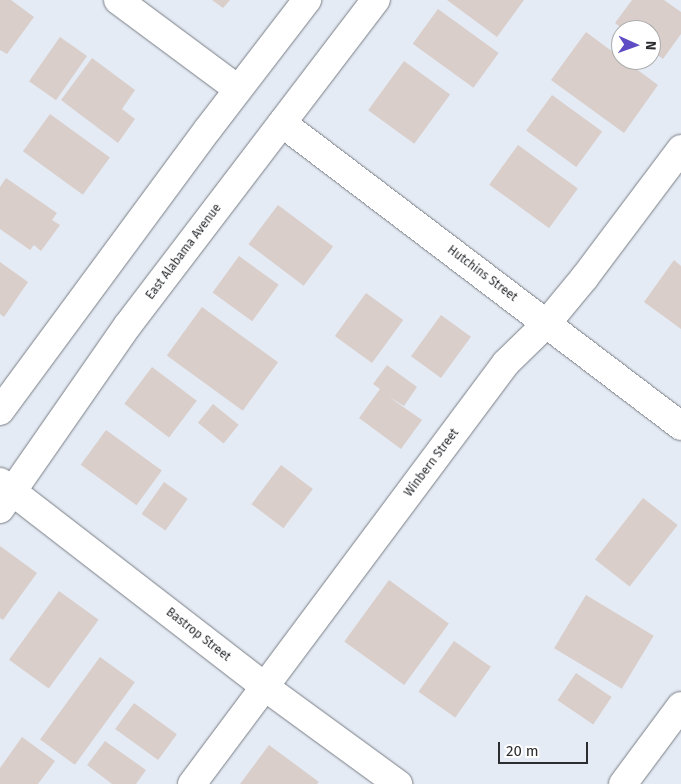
<!DOCTYPE html>
<style>
body{margin:0}
#map{position:relative;width:681px;height:784px;overflow:hidden;background:#e5ebf4;font-family:"Fira Sans",sans-serif}
div>[style]{position:absolute}
[style*='--x']{left:calc(var(--x)*1px);top:calc(var(--y)*1px);width:calc(var(--w)*1px);rotate:calc(var(--a)*1deg)}
.building>*{inset:0;background:#d9ceca;transform-origin:0 0}
.roads{filter:drop-shadow(0 0 1px #787d85) drop-shadow(0 0 1px #787d85)}
.minor>*{height:28px;margin:-14px;padding:0 14px;transform-origin:14px;border-radius:14px;background:#fff}
.tertiary>*{height:28px;margin:-14px;padding:0 14px;transform-origin:14px;border-radius:14px;background:#fff}
span{translate:-50% -50%;white-space:nowrap;text-align:center;line-height:1.15;-webkit-text-stroke:5px #fff;paint-order:stroke}
.street-label{font-size:12px;color:#2b2d30}
.north{position:absolute;left:611px;top:20px;width:50px;height:50px;box-sizing:border-box;background:#fff;border:1px solid #aaabac;border-radius:50%;rotate:92deg;font-size:14px;font-weight:700;line-height:20px;text-align:center;color:#2b2d30}
.north::after{content:'';display:block;margin:auto;width:18px;height:22px;background:#5e4cc4;clip-path:polygon(50% 0,100% 100%,50% 72%,0 100%)}
.scale{position:absolute;left:498px;top:742px;width:90px;height:22px;box-sizing:border-box;border:2px solid #2b2d30;border-top:0;padding-left:6px;font-size:15px;line-height:18px;white-space:nowrap;color:#2b2d30;-webkit-text-stroke:4px #fff;paint-order:stroke}
</style>
<div id="map">
<div class="building">
<div style="clip-path:polygon(0 0,11px 0,34px 17px,7px 54px,0 50px)"></div>
<div style="clip-path:polygon(212px 0,230px 0,223px 8px)"></div>
<div style="clip-path:polygon(447px 0,524px 0,497px 37px)"></div>
<div style="clip-path:polygon(632px 0,664px 0,681px 12px,681px 34px,663px 59px,651px 50px,651px 30px,624px 30px,615px 23px)"></div>
<div style="left:438px;top:9px;width:75px;height:43px;rotate:36deg"></div>
<div style="clip-path:polygon(586px 32px,621px 58px,621px 60px,624px 60px,658px 85px,624px 133px,551px 80px)"></div>
<div style="left:60px;top:37px;width:33px;height:54px;rotate:35deg"></div>
<div style="clip-path:polygon(92px 58px,135px 90px,122px 109px,135px 119px,118px 143px,61px 100px)"></div>
<div style="left:404px;top:61px;width:57px;height:61px;rotate:36deg"></div>
<div style="left:552px;top:95px;width:62px;height:44px;rotate:36deg"></div>
<div style="left:50px;top:114px;width:74px;height:46px;rotate:36deg"></div>
<div style="left:518px;top:145px;width:74px;height:49px;rotate:36deg"></div>
<div style="clip-path:polygon(6px 178px,57px 213px,52px 220px,60px 225px,41px 251px,34px 245px,30px 250px,0 229px,0 187px)"></div>
<div style="left:278px;top:205px;width:69px;height:49px;rotate:37deg"></div>
<div style="left:239px;top:256px;width:49px;height:45px;rotate:36deg"></div>
<div style="clip-path:polygon(674px 260px,681px 266px,681px 329px,644px 302px)"></div>
<div style="clip-path:polygon(0 262px,28px 282px,4px 317px,0 314px)"></div>
<div style="left:366px;top:293px;width:46px;height:53px;rotate:36deg"></div>
<div style="left:202px;top:307px;width:94px;height:60px;rotate:36deg"></div>
<div style="left:441px;top:315px;width:37px;height:51px;rotate:36deg"></div>
<div style="clip-path:polygon(387px 365px,417px 387px,404px 406px,389px 397px,422px 420px,401px 449px,359px 418px,380px 389px,373px 384px)"></div>
<div style="left:152px;top:367px;width:56px;height:46px;rotate:37deg"></div>
<div style="left:213px;top:404px;width:33px;height:24px;rotate:39deg"></div>
<div style="left:106px;top:430px;width:69px;height:43px;rotate:36deg"></div>
<div style="left:281px;top:465px;width:40px;height:49px;rotate:37deg"></div>
<div style="left:164px;top:482px;width:29px;height:39px;rotate:35deg"></div>
<div style="left:643px;top:498px;width:44px;height:78px;rotate:38deg"></div>
<div style="clip-path:polygon(0 546px,37px 573px,3px 620px,0 618px)"></div>
<div style="left:389px;top:580px;width:74px;height:76px;rotate:36deg"></div>
<div style="left:59px;top:591px;width:49px;height:85px;rotate:36deg"></div>
<div style="left:586px;top:595px;width:79px;height:62px;rotate:31deg"></div>
<div style="left:454px;top:641px;width:45px;height:62px;rotate:35deg"></div>
<div style="left:100px;top:657px;width:43px;height:102px;rotate:36deg"></div>
<div style="left:576px;top:673px;width:43px;height:33px;rotate:34deg"></div>
<div style="left:134px;top:703px;width:53px;height:32px;rotate:36deg"></div>
<div style="clip-path:polygon(22px 737px,55px 761px,38px 784px,0 784px,0 768px)"></div>
<div style="clip-path:polygon(105px 741px,146px 770px,136px 784px,112px 784px,87px 765px)"></div>
<div style="clip-path:polygon(269px 745px,319px 782px,317px 784px,240px 784px)"></div>
</div>
<div class="roads">
<div class="minor">
<div style="--x:118;--y:0;--w:149;--a:36.6"></div>
<div style="--x:282;--y:123;--w:501;--a:37.21"></div>
<div style="--x:0;--y:482;--w:335;--a:37.7"></div>
<div style="--x:265;--y:687;--w:165;--a:36.1"></div>
<div style="--x:192;--y:784;--w:525;--a:-53.28"></div>
<div style="--x:506;--y:363;--w:57;--a:-44.3"></div>
<div style="--x:547;--y:323;--w:60;--a:-50.4"></div>
<div style="--x:585;--y:277;--w:160;--a:-53.1"></div>
<div style="--x:623;--y:784;--w:97;--a:-53.4"></div>
</div>
<div class="tertiary">
<div style="--x:0;--y:411;--w:350;--a:-53.6"></div>
<div style="--x:208;--y:129;--w:163;--a:-52.5"></div>
<div style="--x:0;--y:509;--w:224;--a:-55.2"></div>
<div style="--x:128;--y:325;--w:409;--a:-52.7"></div>
</div>
</div>
<div class="street-label">
<span style="left:184px;top:252px;rotate:-53deg">East Alabama Avenue</span>
<span style="left:482px;top:274px;rotate:37deg">Hutchins Street</span>
<span style="left:432px;top:463px;rotate:-53deg">Winbern Street</span>
<span style="left:198px;top:635px;rotate:38deg">Bastrop Street</span>
</div>
<div class="north">N</div>
<div class="scale">20 m</div>
</div>
